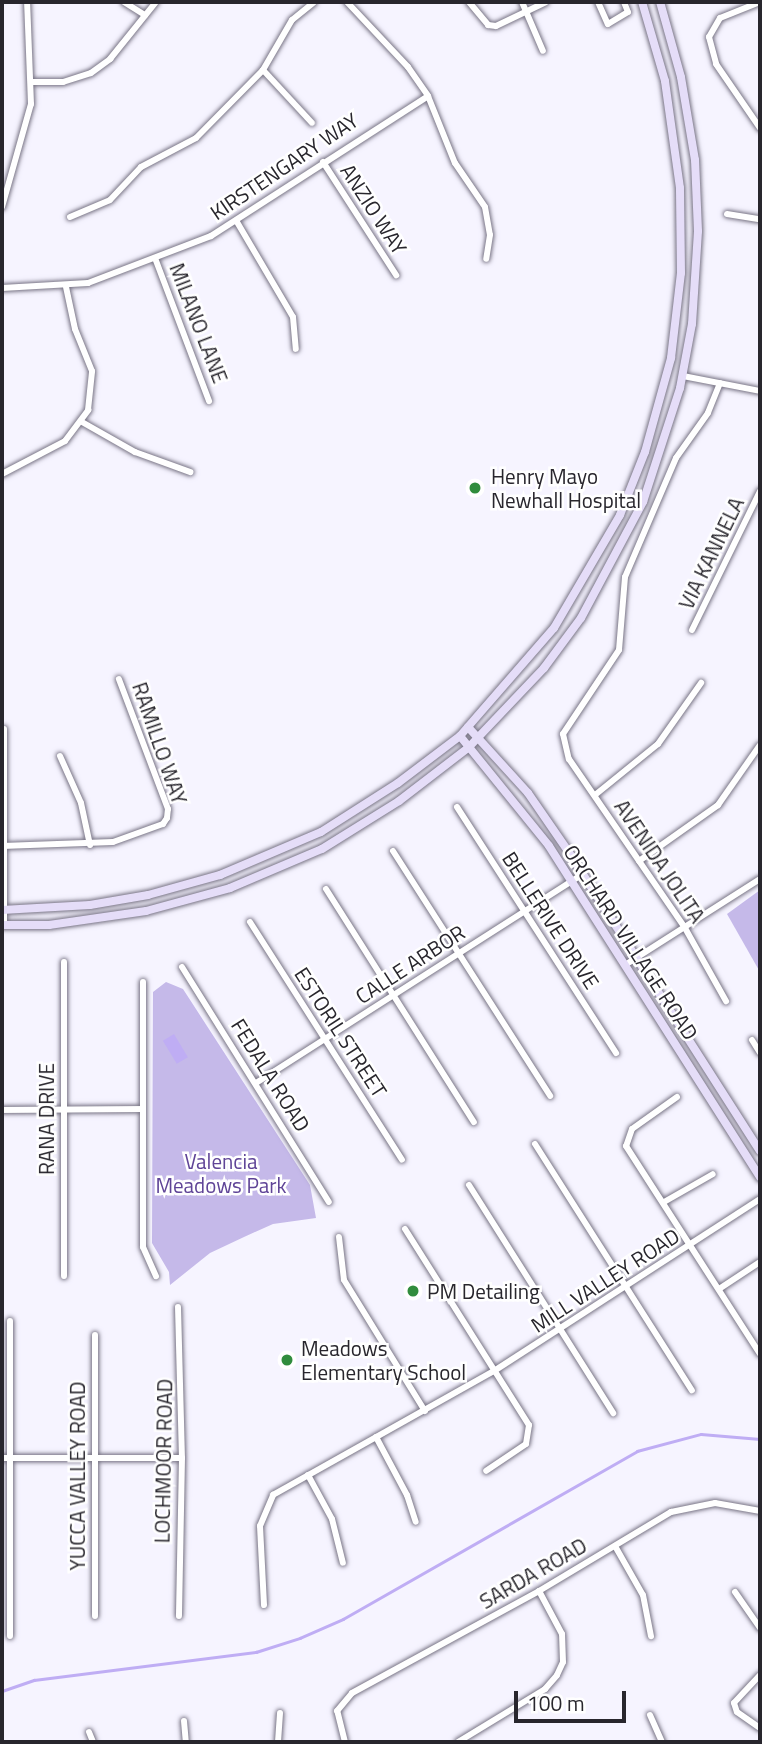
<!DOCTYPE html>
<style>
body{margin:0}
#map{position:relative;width:762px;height:1744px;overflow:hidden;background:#f6f4ff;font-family:"Titillium Web",sans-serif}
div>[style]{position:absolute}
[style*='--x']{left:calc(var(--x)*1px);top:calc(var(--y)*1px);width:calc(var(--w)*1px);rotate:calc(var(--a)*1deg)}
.green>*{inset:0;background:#c5b9e9}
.water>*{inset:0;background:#bfadf4;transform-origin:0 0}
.stream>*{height:2.5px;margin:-1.25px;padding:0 1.25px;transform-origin:1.25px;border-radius:1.25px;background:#bfadf4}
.roads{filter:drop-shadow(0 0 2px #797586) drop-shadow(0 0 2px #797586)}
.minor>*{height:6px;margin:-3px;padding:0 3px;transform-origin:3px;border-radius:3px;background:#fff}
.secondary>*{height:8px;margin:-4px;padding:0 4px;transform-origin:4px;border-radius:4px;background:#e5ddf8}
.dots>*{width:19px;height:19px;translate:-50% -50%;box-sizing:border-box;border:4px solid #fff;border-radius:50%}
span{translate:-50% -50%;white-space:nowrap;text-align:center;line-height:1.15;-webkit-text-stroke:5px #fff;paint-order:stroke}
.street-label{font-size:21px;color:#28262d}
.poi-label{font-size:21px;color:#28262d}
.left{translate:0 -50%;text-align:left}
.park-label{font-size:21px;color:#5f4497}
.frame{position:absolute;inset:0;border:4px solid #28262d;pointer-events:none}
.scale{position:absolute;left:514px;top:1691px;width:112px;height:32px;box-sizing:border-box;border:4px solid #28262d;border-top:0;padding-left:9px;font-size:21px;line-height:24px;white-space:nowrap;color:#28262d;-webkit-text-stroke:5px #fff;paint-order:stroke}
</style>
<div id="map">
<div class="green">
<div style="clip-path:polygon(760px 890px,760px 972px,727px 914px)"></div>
<div style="clip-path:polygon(166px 982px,183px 989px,310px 1185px,316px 1218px,273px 1224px,244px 1237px,210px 1253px,170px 1285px,169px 1272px,152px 1243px,153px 992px)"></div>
</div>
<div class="water">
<div style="left:174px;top:1034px;width:27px;height:13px;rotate:59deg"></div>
</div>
<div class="stream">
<div style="--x:2;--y:1691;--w:34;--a:-19"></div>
<div style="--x:34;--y:1680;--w:224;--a:-7.2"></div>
<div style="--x:256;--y:1652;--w:46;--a:-17.7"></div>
<div style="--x:300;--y:1638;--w:47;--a:-23.8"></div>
<div style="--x:343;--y:1619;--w:339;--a:-29.7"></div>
<div style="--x:637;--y:1451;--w:66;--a:-14.9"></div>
<div style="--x:701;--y:1434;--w:59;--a:4.8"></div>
</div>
<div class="roads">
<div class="minor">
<div style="--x:124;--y:2;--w:25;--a:32"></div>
<div style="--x:347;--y:2;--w:89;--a:46.8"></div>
<div style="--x:408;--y:67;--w:35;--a:55"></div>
<div style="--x:428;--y:96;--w:72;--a:68.1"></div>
<div style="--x:455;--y:163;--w:53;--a:55.7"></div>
<div style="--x:485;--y:207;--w:28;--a:80"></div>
<div style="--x:490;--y:235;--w:24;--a:99"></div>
<div style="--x:469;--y:2;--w:30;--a:50"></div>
<div style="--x:488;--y:25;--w:8;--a:7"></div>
<div style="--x:496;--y:26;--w:55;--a:-25.6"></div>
<div style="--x:522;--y:2;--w:53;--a:66.8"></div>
<div style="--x:598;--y:2;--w:24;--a:66"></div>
<div style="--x:608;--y:24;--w:23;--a:-31"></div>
<div style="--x:628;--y:12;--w:11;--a:-112"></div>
<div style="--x:760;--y:2;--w:43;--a:158.2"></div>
<div style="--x:720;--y:18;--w:22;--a:120"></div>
<div style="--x:709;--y:37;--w:28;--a:75"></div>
<div style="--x:716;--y:64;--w:78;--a:55.5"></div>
<div style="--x:263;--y:70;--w:72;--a:47.2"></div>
<div style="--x:31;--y:82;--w:32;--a:0"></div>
<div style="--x:63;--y:82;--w:29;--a:-18"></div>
<div style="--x:91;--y:73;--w:24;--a:-36"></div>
<div style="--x:110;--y:59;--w:73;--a:-51.1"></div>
<div style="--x:323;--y:162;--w:135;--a:57.1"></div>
<div style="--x:2;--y:207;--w:107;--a:-74.3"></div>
<div style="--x:31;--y:104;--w:102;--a:-92.2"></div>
<div style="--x:727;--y:214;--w:33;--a:9"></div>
<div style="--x:70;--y:217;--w:43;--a:-23"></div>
<div style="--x:110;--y:200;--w:45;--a:-46.8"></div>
<div style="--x:141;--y:167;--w:62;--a:-27.8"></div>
<div style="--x:196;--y:138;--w:95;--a:-45.4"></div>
<div style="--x:263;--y:70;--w:58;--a:-59.9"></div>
<div style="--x:292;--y:20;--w:28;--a:-39"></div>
<div style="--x:237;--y:222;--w:110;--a:59.5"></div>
<div style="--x:293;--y:317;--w:32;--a:85"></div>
<div style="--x:155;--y:258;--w:153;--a:69.3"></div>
<div style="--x:2;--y:288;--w:86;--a:-3.3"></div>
<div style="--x:88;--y:283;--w:132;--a:-20.9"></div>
<div style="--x:211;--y:236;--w:258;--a:-32.8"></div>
<div style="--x:683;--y:376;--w:78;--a:11"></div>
<div style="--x:720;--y:383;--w:32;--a:112"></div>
<div style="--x:708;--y:413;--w:55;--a:125.4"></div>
<div style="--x:676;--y:458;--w:129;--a:113.2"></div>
<div style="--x:625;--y:577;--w:73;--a:94.7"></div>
<div style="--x:619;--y:650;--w:101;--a:123.7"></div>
<div style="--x:563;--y:734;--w:26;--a:77"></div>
<div style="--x:569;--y:759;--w:205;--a:55.5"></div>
<div style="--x:685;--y:928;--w:84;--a:60.7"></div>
<div style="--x:82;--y:422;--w:61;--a:29.5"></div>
<div style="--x:135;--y:452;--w:59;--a:20"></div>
<div style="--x:2;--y:474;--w:71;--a:-27.6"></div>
<div style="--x:65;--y:441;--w:39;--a:-53"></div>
<div style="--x:88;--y:410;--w:39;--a:-84"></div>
<div style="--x:92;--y:371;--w:45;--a:-112"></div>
<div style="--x:75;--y:329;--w:43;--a:-102.1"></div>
<div style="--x:692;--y:630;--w:155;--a:-63.9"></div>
<div style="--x:60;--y:756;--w:51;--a:65.9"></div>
<div style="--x:81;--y:803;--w:43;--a:77.9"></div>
<div style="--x:595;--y:795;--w:81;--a:-39"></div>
<div style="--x:658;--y:744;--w:75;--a:-54.8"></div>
<div style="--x:457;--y:807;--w:293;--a:57.1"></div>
<div style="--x:2;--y:846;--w:111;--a:-2.1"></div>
<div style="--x:113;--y:842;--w:53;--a:-19.8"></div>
<div style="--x:163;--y:824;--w:7;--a:-56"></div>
<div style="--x:167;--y:818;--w:9;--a:-84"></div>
<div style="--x:168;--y:809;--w:139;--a:-110.7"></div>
<div style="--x:393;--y:851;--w:291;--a:57.3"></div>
<div style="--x:639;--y:861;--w:97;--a:-35.3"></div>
<div style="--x:718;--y:805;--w:73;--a:-55"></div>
<div style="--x:326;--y:889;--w:276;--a:57.6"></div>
<div style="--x:250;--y:922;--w:282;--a:57.4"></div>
<div style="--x:4;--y:925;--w:196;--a:-90"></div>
<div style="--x:64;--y:962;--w:314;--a:90"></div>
<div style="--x:625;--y:965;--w:160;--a:-32.5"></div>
<div style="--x:182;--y:967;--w:277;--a:58"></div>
<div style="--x:143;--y:982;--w:265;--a:90"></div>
<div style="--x:143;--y:1247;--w:32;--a:66"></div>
<div style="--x:752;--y:1040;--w:15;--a:58"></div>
<div style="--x:256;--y:1083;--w:388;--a:-32.6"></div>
<div style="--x:677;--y:1097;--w:55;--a:144.6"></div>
<div style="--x:632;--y:1129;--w:18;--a:109"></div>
<div style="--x:626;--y:1146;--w:247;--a:57.2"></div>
<div style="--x:2;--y:1110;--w:140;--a:-0.4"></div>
<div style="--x:535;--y:1144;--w:292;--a:57.5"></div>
<div style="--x:469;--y:1185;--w:270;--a:57.7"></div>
<div style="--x:664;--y:1202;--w:56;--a:-29.7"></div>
<div style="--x:405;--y:1229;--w:232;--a:57.7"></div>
<div style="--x:529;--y:1425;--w:19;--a:99"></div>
<div style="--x:526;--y:1444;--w:48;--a:146"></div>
<div style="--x:339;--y:1237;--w:43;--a:83.4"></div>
<div style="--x:344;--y:1280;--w:154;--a:58.3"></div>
<div style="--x:719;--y:1289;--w:49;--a:-33.4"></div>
<div style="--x:178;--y:1307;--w:151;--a:88.5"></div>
<div style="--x:182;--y:1458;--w:158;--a:91.1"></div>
<div style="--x:10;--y:1321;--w:315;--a:90"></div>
<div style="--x:376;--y:1437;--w:66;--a:61.9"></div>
<div style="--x:407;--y:1495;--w:28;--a:72"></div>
<div style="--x:2;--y:1458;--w:180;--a:0"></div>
<div style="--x:308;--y:1475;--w:50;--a:61.4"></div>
<div style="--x:332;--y:1519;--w:45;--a:76"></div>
<div style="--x:615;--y:1546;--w:56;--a:60.3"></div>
<div style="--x:643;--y:1595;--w:42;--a:79"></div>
<div style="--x:735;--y:1592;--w:44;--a:55.2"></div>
<div style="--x:264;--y:1605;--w:79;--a:-92.9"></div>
<div style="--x:260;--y:1526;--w:34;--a:-67"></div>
<div style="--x:273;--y:1495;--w:253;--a:-29.3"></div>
<div style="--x:494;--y:1371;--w:317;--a:-32.9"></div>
<div style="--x:95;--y:1616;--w:281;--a:-90"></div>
<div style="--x:760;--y:1675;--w:38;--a:133"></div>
<div style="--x:734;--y:1703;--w:9;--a:72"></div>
<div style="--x:737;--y:1712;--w:28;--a:35"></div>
<div style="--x:650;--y:1715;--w:30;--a:66"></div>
<div style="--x:184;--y:1721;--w:21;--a:85"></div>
<div style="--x:89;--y:1732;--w:11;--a:68"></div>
<div style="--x:278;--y:1742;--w:29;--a:-86"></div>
<div style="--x:345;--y:1742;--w:32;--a:-104"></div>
<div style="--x:337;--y:1711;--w:23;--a:-50"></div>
<div style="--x:352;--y:1693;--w:213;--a:-28.6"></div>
<div style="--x:539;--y:1591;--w:154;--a:-30.9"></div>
<div style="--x:671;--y:1512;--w:45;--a:-11.6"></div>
<div style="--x:715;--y:1503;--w:46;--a:10.1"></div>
<div style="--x:458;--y:1742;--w:102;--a:-31.3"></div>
<div style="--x:545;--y:1689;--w:18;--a:-49"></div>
<div style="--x:557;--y:1675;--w:14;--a:-65"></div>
<div style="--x:563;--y:1662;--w:28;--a:-92"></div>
<div style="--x:562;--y:1634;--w:49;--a:-118.1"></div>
</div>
<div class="secondary">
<div style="--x:468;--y:727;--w:89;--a:47.7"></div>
<div style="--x:528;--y:793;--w:70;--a:55.4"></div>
<div style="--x:568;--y:851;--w:356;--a:57.4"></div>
<div style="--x:460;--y:736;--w:141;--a:51"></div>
<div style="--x:549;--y:846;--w:393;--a:57.5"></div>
<div style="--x:2;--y:910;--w:88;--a:-3.3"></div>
<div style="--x:90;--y:905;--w:59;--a:-9.8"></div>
<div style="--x:148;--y:895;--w:75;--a:-15.5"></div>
<div style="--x:220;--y:875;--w:110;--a:-23.1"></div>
<div style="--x:321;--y:832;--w:91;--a:-32.5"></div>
<div style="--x:398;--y:783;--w:78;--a:-37.2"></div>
<div style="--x:460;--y:736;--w:143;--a:-49"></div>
<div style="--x:554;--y:628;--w:131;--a:-59.7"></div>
<div style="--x:620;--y:515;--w:68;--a:-68.4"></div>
<div style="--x:645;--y:452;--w:98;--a:-74.5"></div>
<div style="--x:671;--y:358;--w:86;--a:-83.3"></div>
<div style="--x:681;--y:273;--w:85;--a:-90.7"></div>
<div style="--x:680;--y:188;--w:108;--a:-98"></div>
<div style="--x:665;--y:81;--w:82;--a:-106.2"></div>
<div style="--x:2;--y:925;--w:47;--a:0"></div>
<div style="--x:49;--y:925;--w:98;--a:-8.2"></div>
<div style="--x:146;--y:911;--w:87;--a:-15.3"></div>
<div style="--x:230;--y:888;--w:100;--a:-23"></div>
<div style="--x:322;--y:849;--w:91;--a:-31.9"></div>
<div style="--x:399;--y:801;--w:88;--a:-37.6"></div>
<div style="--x:469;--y:747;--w:109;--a:-46.5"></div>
<div style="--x:544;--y:668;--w:62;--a:-53.5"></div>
<div style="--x:581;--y:618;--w:132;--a:-61.9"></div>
<div style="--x:643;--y:502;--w:120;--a:-72"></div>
<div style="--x:680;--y:388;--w:65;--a:-79.4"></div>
<div style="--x:692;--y:324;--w:93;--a:-86.3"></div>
<div style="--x:698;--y:231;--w:71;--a:-92.4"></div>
<div style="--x:695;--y:160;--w:84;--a:-99.6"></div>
<div style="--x:681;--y:77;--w:78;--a:-105.6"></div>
</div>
</div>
<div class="dots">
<div style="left:475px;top:488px;background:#308c3d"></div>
<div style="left:413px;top:1291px;background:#308c3d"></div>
<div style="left:287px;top:1360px;background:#308c3d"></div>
</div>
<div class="street-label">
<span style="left:284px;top:166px;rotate:-34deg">KIRSTENGARY WAY</span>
<span style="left:374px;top:209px;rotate:57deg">ANZIO WAY</span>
<span style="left:199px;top:323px;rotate:69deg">MILANO LANE</span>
<span style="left:711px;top:553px;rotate:-64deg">VIA KANNELA</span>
<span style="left:160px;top:743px;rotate:71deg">RAMILLO WAY</span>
<span style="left:660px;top:861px;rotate:56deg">AVENIDA JOLITA</span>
<span style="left:551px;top:920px;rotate:57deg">BELLERIVE DRIVE</span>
<span style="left:631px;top:942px;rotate:57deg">ORCHARD VILLAGE ROAD</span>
<span style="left:410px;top:964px;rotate:-33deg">CALLE ARBOR</span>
<span style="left:341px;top:1032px;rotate:57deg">ESTORIL STREET</span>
<span style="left:271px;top:1075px;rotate:58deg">FEDALA ROAD</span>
<span style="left:46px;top:1119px;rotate:-90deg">RANA DRIVE</span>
<span style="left:605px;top:1280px;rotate:-33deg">MILL VALLEY ROAD</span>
<span style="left:163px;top:1461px;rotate:-89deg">LOCHMOOR ROAD</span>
<span style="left:77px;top:1476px;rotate:-90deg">YUCCA VALLEY ROAD</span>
<span style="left:533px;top:1573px;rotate:-30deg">SARDA ROAD</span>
</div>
<div class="poi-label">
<span class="left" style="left:491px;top:488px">Henry Mayo<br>Newhall Hospital</span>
<span class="left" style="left:427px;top:1291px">PM Detailing</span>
<span class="left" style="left:301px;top:1360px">Meadows<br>Elementary School</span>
</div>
<div class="park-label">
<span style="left:221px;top:1173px">Valencia<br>Meadows Park</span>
</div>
<div class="frame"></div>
<div class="scale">100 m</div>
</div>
